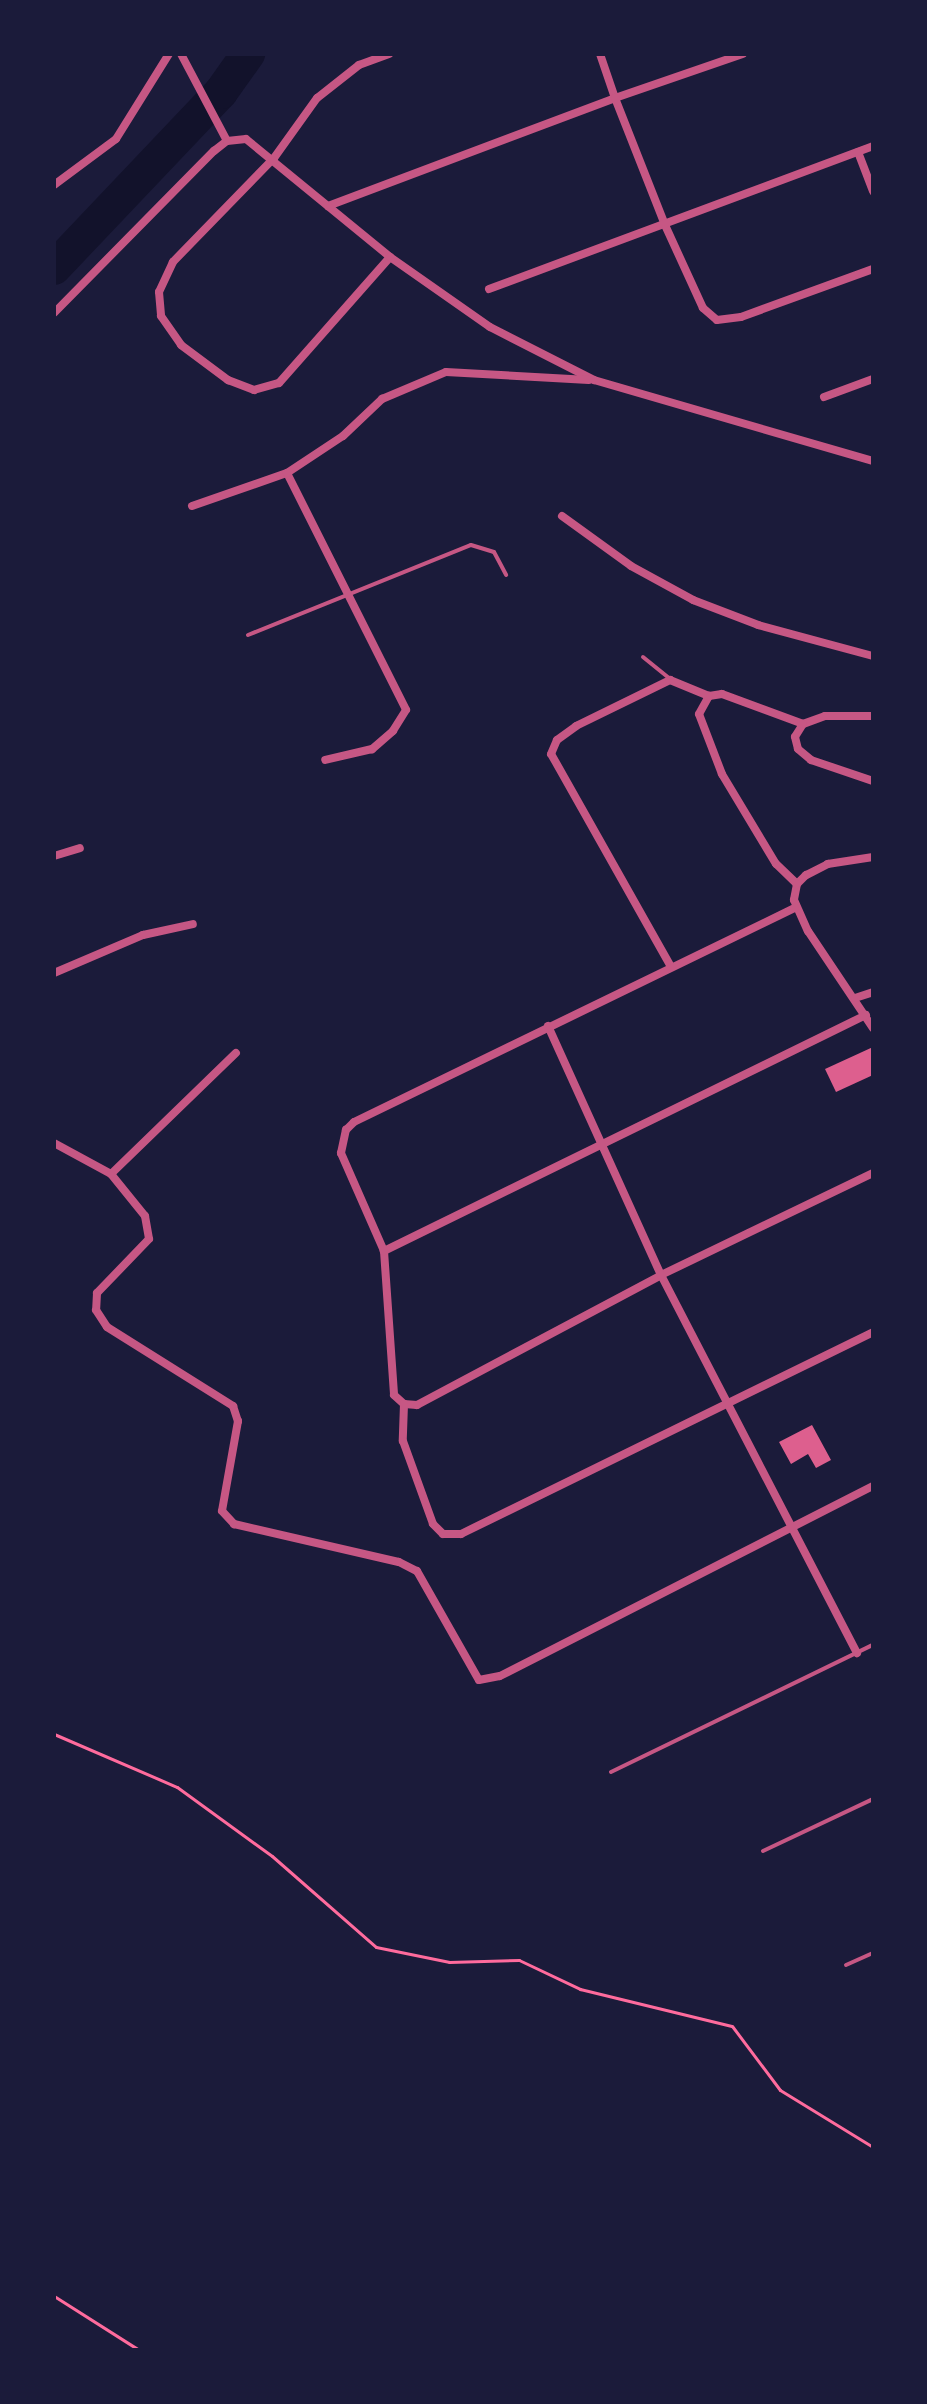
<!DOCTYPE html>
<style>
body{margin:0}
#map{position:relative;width:927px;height:2404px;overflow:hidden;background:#1b1b3a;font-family:"Fira Sans Condensed",sans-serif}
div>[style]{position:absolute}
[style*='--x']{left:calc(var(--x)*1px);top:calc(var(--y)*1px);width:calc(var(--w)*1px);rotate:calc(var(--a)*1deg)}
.river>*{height:34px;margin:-17px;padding:0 17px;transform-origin:17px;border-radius:17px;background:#12122b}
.building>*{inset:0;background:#dd5f8e}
.path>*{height:3px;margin:-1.5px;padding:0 1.5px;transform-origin:1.5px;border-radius:1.5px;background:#ff6b9d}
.service>*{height:4px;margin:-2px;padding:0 2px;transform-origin:2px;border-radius:2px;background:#c65784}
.minor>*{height:8px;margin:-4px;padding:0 4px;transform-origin:4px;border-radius:4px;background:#c65784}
span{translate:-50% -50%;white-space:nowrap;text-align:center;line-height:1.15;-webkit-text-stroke:7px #1b1b3a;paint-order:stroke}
.frame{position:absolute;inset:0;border:56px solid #1b1b3a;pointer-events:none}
</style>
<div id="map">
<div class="river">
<div style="--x:54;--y:268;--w:243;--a:-46.5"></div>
<div style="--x:221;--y:92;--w:47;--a:-54.6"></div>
</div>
<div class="building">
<div style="clip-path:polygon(873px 1047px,873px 1075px,836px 1092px,825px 1069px)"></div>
<div style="clip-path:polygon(812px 1425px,831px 1460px,816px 1468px,808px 1454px,791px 1464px,779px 1442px)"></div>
</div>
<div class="path">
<div style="--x:54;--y:1734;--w:134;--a:23.3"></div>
<div style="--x:177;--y:1787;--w:117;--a:36"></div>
<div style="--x:272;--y:1856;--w:138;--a:41.2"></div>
<div style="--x:376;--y:1947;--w:75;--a:11.6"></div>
<div style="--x:449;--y:1962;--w:70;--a:-1.6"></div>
<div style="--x:519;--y:1960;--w:68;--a:25.4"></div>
<div style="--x:580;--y:1989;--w:156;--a:13.7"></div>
<div style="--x:732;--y:2026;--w:80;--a:53.1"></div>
<div style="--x:780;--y:2090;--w:109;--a:31.5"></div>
<div style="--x:54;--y:2296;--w:101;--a:32.4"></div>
</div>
<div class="service">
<div style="--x:248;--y:635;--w:240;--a:-22"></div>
<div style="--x:471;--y:545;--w:24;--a:17"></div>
<div style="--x:494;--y:552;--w:26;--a:62"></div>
<div style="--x:643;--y:657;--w:33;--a:39"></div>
<div style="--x:611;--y:1772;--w:291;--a:-25.9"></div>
<div style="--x:763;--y:1851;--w:122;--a:-25.3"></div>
<div style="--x:846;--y:1965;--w:30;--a:-24"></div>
</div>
<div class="minor">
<div style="--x:181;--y:54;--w:98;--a:62.1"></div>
<div style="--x:389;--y:54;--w:32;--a:160"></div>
<div style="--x:359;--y:65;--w:53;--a:141.8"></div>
<div style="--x:317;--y:98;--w:74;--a:125.6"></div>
<div style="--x:274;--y:158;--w:145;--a:134.2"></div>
<div style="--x:173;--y:262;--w:33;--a:115"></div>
<div style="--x:159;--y:292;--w:24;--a:85"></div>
<div style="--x:161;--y:316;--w:35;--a:55"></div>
<div style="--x:181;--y:345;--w:59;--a:36.7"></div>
<div style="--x:228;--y:380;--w:28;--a:21"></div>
<div style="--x:254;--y:390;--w:26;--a:-16"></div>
<div style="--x:279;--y:383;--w:168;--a:-48.6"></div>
<div style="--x:600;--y:54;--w:46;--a:71.2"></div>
<div style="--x:615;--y:98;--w:135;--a:-19"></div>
<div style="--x:858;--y:152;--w:42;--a:69"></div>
<div style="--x:54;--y:185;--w:77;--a:-36.6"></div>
<div style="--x:116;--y:139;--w:100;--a:-58.1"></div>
<div style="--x:328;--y:206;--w:307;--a:-20.6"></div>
<div style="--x:615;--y:98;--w:136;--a:68.5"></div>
<div style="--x:665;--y:225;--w:91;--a:65.4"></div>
<div style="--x:703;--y:308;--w:18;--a:41"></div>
<div style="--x:717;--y:320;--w:24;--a:-7"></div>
<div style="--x:741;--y:317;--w:140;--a:-20"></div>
<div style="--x:489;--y:289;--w:410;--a:-20.4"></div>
<div style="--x:54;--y:313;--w:228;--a:-45.4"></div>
<div style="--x:214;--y:151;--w:16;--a:-38"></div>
<div style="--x:227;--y:141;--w:19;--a:-6"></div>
<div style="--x:246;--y:139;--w:186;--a:39.3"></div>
<div style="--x:390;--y:257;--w:122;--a:35"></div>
<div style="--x:490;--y:327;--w:117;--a:27"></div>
<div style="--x:594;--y:380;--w:291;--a:16.2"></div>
<div style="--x:824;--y:397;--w:52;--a:-20.2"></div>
<div style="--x:287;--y:473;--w:265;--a:63.3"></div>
<div style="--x:406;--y:710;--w:25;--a:122"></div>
<div style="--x:393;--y:731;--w:28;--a:139"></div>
<div style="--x:372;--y:749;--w:48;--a:166.8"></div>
<div style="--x:192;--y:506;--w:101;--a:-19.2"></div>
<div style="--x:287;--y:473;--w:67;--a:-33.5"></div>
<div style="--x:343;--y:436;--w:54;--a:-43.5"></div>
<div style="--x:382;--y:399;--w:69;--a:-22.9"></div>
<div style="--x:446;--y:372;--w:143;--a:3.2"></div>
<div style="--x:562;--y:516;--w:85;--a:35.9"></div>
<div style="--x:631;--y:566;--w:71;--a:28.7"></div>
<div style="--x:693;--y:600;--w:70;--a:21"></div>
<div style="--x:758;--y:625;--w:119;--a:15.1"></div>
<div style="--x:873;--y:716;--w:48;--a:180"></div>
<div style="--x:825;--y:716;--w:23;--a:160"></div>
<div style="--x:803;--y:724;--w:15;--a:122"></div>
<div style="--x:795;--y:737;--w:12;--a:76"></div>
<div style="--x:798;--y:749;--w:17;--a:40"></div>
<div style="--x:811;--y:760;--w:65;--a:18.7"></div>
<div style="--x:54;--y:856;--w:27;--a:-17"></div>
<div style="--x:873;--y:857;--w:46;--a:171.2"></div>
<div style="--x:828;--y:864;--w:25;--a:153"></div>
<div style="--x:806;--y:875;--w:13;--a:135"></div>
<div style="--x:797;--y:884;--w:16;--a:101"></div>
<div style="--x:794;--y:900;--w:34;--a:66"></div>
<div style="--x:808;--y:931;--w:117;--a:56.2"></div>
<div style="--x:797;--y:884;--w:29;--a:-136"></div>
<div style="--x:776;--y:864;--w:105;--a:-121"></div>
<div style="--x:722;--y:774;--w:64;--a:-111"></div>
<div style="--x:699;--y:714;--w:21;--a:-61"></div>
<div style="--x:709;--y:696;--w:13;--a:-9"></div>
<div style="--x:722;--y:694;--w:86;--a:20.3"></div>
<div style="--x:670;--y:965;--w:242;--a:-119.4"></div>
<div style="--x:551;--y:754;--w:15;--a:-67"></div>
<div style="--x:557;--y:740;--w:24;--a:-36"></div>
<div style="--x:576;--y:726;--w:105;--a:-26.1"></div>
<div style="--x:670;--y:680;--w:42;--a:22.3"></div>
<div style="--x:54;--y:973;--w:97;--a:-23.1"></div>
<div style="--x:143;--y:935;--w:51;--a:-12.4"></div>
<div style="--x:855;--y:998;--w:19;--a:-18"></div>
<div style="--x:866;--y:1015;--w:537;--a:153.91"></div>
<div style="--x:384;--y:1251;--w:144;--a:86"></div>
<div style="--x:394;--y:1395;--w:13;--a:42"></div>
<div style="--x:404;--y:1404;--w:13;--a:4"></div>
<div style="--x:417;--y:1405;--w:276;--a:-28"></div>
<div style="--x:661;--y:1275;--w:235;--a:-25.7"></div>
<div style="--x:548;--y:1026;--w:273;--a:65.6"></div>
<div style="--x:661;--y:1275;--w:426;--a:62.6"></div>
<div style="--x:54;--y:1143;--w:65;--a:28.5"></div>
<div style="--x:111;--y:1174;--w:54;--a:51"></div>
<div style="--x:145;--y:1216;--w:23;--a:80"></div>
<div style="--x:149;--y:1239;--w:75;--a:133.9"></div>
<div style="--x:97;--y:1293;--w:17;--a:93"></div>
<div style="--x:96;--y:1310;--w:20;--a:57"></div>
<div style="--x:107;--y:1327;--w:149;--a:32.1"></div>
<div style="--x:233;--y:1406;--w:16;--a:72"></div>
<div style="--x:238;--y:1421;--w:91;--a:100.1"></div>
<div style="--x:222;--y:1511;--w:18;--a:47"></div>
<div style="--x:234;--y:1524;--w:169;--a:13"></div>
<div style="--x:399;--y:1562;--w:20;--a:27"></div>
<div style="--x:417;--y:1571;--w:125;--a:60.4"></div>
<div style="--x:479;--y:1680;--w:21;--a:-11"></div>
<div style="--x:500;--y:1676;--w:419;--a:-27"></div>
<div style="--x:111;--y:1174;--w:174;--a:-44.1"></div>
<div style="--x:384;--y:1251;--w:107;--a:-113.7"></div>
<div style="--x:341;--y:1153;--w:24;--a:-78"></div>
<div style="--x:346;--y:1130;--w:11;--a:-45"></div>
<div style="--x:354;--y:1122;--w:490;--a:-25.9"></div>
<div style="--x:404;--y:1404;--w:37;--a:92"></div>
<div style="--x:403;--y:1441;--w:88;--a:70.1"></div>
<div style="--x:433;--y:1524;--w:14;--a:45"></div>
<div style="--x:443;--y:1534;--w:18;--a:0"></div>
<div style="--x:461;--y:1534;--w:459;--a:-26.1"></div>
</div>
<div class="frame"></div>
</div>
